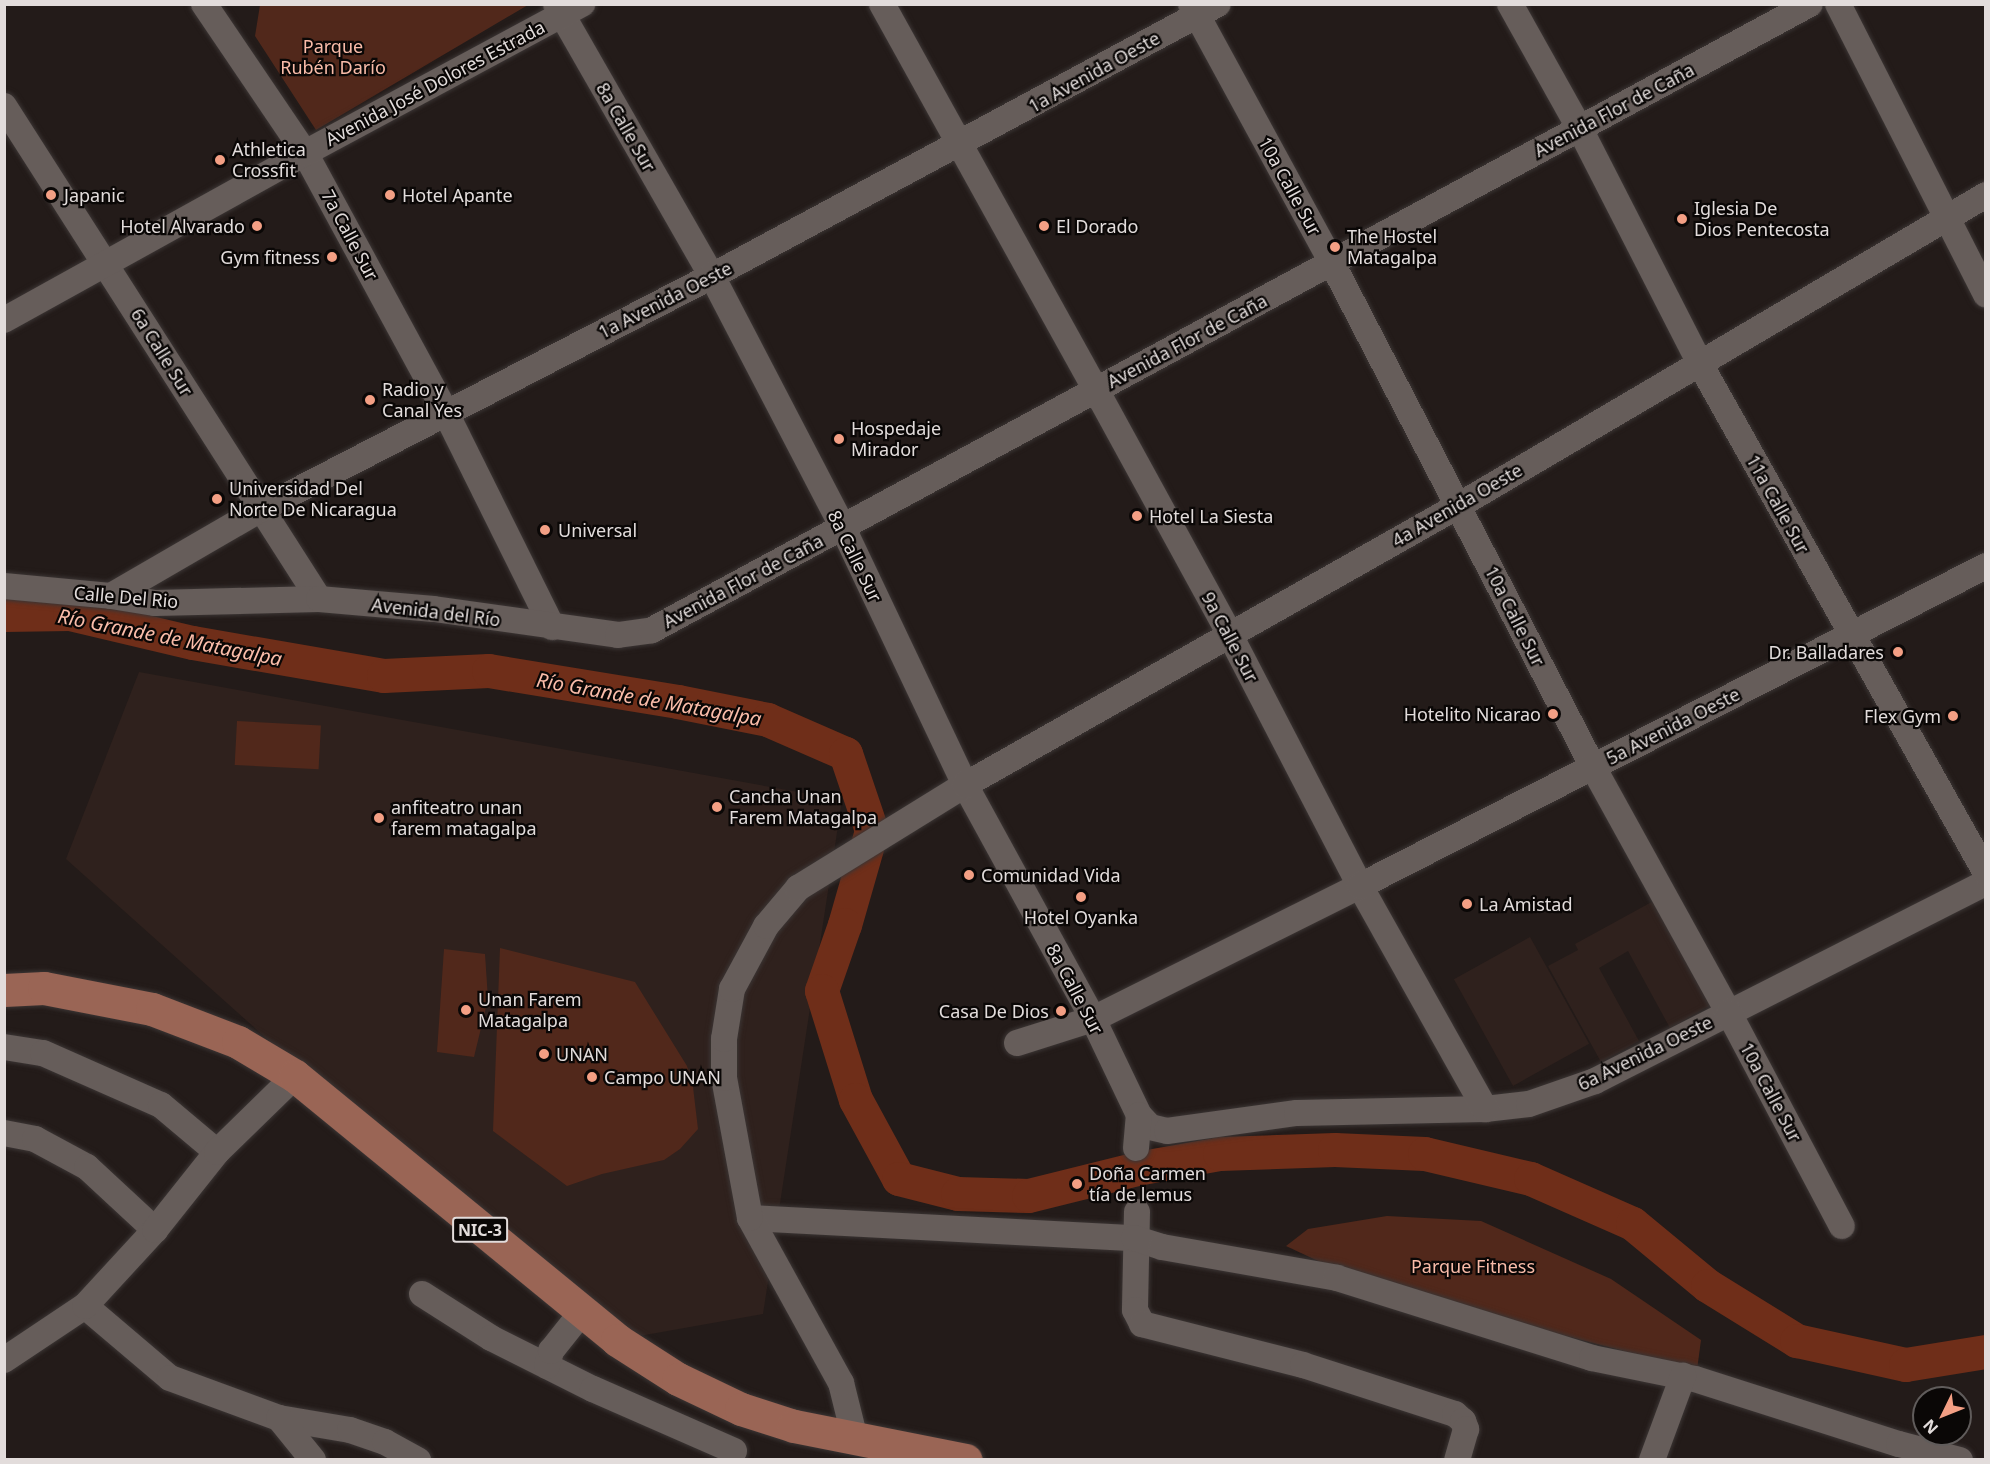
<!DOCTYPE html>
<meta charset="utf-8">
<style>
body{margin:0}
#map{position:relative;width:1990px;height:1464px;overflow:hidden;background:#231b19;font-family:"Noto Sans",sans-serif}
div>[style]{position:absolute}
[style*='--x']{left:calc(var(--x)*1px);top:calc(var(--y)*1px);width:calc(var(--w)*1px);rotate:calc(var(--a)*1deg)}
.built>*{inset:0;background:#2f211d;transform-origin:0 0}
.green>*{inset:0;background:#51281b;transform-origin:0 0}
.river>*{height:34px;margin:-17px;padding:0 17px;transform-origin:17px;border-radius:17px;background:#6f2e19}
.roads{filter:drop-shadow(0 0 2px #3b3534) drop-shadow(0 0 2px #3b3534)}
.minor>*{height:26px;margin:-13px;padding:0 13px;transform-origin:13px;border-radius:13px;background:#665d5a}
.major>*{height:33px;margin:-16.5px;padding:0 16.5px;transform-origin:16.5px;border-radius:16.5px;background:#9a6555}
.dots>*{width:16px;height:16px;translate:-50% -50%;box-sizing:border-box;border:3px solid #0a0706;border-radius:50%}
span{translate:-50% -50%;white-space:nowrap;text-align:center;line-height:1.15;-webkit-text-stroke:4.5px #0a0706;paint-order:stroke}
.shield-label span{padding:2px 4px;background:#0a0706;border:2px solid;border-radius:4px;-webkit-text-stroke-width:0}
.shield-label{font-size:16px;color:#e2dcdb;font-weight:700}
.park-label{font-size:18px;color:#f9bba8}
.street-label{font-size:18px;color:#e2dcdb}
.poi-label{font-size:18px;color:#e2dcdb}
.left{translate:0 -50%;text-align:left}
.right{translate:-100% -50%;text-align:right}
.water-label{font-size:20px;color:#fabca9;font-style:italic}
.frame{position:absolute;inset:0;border:6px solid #e2dcdb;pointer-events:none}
.north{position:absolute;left:1912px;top:1386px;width:60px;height:60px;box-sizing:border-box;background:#0a0706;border:2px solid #605c5b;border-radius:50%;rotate:227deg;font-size:16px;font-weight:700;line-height:24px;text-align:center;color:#e2dcdb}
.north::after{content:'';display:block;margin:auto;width:21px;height:27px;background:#f39f84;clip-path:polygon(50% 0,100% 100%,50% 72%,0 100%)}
</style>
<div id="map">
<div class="built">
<div style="clip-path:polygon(139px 672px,842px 800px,763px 1314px,617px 1340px,503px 1250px,66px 859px)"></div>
<div style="clip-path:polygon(1659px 898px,1716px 1002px,1670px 1028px,1628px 951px,1599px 968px,1639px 1041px,1601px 1062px,1548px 966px,1578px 950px,1575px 944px)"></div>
<div style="left:1530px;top:937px;width:122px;height:87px;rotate:61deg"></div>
</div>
<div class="green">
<div style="clip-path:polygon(260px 5px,260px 4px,528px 5px,316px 130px,255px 36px)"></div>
<div style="left:237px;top:721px;width:84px;height:44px;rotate:3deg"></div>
<div style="clip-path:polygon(500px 948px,635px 982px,687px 1066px,693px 1087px,698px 1129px,680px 1149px,664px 1160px,602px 1174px,567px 1186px,493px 1131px)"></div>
<div style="clip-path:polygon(444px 949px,485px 954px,488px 999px,474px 1057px,437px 1052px)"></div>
<div style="clip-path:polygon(1387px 1216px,1481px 1221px,1611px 1279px,1701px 1340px,1697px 1370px,1463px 1309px,1333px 1268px,1286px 1246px,1308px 1229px)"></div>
</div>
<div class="river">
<div style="--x:4;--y:615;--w:66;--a:-0.9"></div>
<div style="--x:70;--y:614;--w:126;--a:13.3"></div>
<div style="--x:193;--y:643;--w:194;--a:9.8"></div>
<div style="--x:384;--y:676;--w:105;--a:-2.7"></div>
<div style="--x:489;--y:671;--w:192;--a:9.3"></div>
<div style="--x:678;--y:702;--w:92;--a:11.3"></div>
<div style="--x:768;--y:720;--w:85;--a:23.6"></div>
<div style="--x:846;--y:754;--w:81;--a:71.3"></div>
<div style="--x:872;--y:831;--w:98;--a:106"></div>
<div style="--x:845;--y:925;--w:70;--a:109.2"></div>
<div style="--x:822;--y:991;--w:114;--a:72.7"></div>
<div style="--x:856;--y:1100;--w:90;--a:61.4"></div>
<div style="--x:899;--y:1179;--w:61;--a:14.3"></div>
<div style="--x:958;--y:1194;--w:71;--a:1.6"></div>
<div style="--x:1029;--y:1196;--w:111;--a:-14"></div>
<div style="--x:1137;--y:1169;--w:84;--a:-10.2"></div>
<div style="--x:1220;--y:1154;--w:115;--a:-2"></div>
<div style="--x:1335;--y:1150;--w:90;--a:2.5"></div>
<div style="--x:1425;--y:1154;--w:109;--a:13.3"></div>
<div style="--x:1531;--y:1179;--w:111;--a:23.8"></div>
<div style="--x:1633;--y:1224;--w:97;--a:39.6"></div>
<div style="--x:1708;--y:1286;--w:105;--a:31.7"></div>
<div style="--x:1797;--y:1341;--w:112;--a:12.4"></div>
<div style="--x:1906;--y:1365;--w:81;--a:-9.2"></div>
</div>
<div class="roads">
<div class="minor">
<div style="--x:204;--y:4;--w:180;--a:55.9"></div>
<div style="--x:305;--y:153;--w:296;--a:61.5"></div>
<div style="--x:446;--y:413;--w:239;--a:63.6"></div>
<div style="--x:556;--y:4;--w:314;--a:60.2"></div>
<div style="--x:712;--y:276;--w:284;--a:62.5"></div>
<div style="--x:843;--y:528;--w:284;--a:64.6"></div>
<div style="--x:965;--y:785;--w:267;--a:61.3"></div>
<div style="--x:1093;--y:1019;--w:106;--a:64.4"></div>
<div style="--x:1139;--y:1115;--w:16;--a:47"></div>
<div style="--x:1150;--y:1127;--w:17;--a:13"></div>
<div style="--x:1167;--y:1131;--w:131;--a:-7.9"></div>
<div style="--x:1297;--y:1113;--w:188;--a:-1.2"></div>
<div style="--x:1485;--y:1109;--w:44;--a:-6.5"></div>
<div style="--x:1529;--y:1104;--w:70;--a:-19.2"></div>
<div style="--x:1595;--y:1081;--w:438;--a:-26.9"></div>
<div style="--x:882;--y:4;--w:452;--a:61"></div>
<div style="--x:1101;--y:399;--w:269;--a:61.3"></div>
<div style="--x:1230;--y:635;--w:283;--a:62.6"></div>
<div style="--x:1360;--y:886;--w:256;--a:60.7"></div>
<div style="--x:1191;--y:4;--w:295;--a:61.4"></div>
<div style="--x:1332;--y:263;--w:568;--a:62.62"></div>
<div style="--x:1593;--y:767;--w:281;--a:61.1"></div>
<div style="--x:1729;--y:1013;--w:241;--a:62.1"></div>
<div style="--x:1510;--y:4;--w:143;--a:60.8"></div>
<div style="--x:1580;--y:129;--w:262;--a:62.9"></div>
<div style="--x:1699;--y:362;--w:586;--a:60.68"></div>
<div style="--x:1838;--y:4;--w:326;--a:63"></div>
<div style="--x:4;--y:106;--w:585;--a:57.42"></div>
<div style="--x:4;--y:320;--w:344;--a:-29"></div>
<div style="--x:305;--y:153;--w:315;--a:-28.3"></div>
<div style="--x:4;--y:586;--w:107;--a:5.3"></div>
<div style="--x:111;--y:596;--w:45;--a:9"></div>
<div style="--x:155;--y:603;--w:164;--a:-1.4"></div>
<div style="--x:319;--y:599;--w:115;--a:5"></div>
<div style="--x:434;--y:609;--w:186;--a:8"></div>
<div style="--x:618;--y:635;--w:34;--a:-8"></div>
<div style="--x:652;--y:630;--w:1316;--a:-28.4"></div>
<div style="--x:111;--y:596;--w:173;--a:-30.1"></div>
<div style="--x:261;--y:509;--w:508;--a:-27.32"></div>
<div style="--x:712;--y:276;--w:574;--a:-28.26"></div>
<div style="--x:1017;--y:1043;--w:80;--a:-17.5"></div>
<div style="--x:1093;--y:1019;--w:298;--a:-26.5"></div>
<div style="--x:1360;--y:886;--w:703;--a:-27.08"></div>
<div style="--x:4;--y:1047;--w:39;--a:9"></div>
<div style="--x:43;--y:1053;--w:129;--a:23.8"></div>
<div style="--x:161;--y:1105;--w:73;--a:40"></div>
<div style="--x:4;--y:1133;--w:32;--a:11"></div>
<div style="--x:35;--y:1139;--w:59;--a:28.3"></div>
<div style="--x:87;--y:1167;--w:93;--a:42.8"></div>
<div style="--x:1136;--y:1148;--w:33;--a:-85"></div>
<div style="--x:1137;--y:1212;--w:98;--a:91.2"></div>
<div style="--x:1135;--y:1310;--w:16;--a:63"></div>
<div style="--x:1142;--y:1324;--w:166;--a:14.3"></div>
<div style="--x:1303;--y:1365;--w:160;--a:17.9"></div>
<div style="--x:1455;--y:1414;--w:11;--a:41"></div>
<div style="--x:1463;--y:1421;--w:9;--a:69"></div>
<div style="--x:1466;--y:1429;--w:32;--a:106"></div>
<div style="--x:750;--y:1218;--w:385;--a:3"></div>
<div style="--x:1134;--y:1238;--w:29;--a:18"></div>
<div style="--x:1162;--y:1247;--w:178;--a:10"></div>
<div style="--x:1337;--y:1278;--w:267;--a:17.4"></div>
<div style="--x:1592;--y:1358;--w:105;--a:11.5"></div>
<div style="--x:1695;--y:1379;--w:214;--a:17.7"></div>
<div style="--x:1899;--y:1444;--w:63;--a:14.7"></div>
<div style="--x:422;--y:1294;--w:82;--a:32.5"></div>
<div style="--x:491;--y:1338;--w:114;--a:26.6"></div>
<div style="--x:593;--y:1389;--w:154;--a:23.7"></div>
<div style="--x:85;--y:1306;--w:111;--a:40.3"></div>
<div style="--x:170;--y:1378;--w:116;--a:20.2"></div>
<div style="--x:279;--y:1418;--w:72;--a:9.6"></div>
<div style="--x:350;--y:1430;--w:37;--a:19"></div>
<div style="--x:385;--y:1442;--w:38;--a:29"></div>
<div style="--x:4;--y:1360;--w:97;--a:-33.7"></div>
<div style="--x:85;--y:1306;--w:103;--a:-47.4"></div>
<div style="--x:155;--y:1230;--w:100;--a:-51.5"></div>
<div style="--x:217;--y:1152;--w:109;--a:-44.3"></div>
<div style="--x:547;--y:1366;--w:16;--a:-75"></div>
<div style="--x:551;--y:1351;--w:50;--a:-51.5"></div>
<div style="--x:279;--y:1418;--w:54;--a:51"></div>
<div style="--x:855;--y:1439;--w:58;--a:-104"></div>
<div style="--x:841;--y:1383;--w:188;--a:-118.9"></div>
<div style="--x:750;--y:1218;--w:142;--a:-100.5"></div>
<div style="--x:724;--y:1078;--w:39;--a:-90"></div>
<div style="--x:724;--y:1039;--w:51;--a:-80.9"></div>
<div style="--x:732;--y:989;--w:72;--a:-61.6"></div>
<div style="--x:766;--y:926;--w:50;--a:-49.9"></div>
<div style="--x:798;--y:888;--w:196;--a:-31.7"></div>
<div style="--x:965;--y:785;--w:566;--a:-29.51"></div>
<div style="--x:1458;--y:506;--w:613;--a:-30.5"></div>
<div style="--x:1652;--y:1460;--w:90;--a:-69.7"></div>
</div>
<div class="major">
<div style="--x:4;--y:990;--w:40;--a:-2.9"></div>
<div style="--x:44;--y:988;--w:110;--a:11"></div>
<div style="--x:152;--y:1009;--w:92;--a:21"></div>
<div style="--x:238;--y:1042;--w:66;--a:30.8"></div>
<div style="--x:295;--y:1076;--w:416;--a:39.3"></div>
<div style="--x:617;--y:1340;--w:72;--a:32.6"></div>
<div style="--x:678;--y:1379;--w:70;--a:25.5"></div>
<div style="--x:741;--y:1409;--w:56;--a:17.8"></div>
<div style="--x:794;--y:1426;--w:175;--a:11.2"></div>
</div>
</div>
<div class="dots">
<div style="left:220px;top:160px;background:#f39f84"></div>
<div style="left:51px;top:195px;background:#f39f84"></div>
<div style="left:390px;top:195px;background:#f39f84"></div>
<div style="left:1682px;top:219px;background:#f39f84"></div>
<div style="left:257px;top:226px;background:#f39f84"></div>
<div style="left:1044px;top:226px;background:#f39f84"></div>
<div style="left:1335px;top:247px;background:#f39f84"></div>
<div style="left:332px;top:257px;background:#f39f84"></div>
<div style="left:370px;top:400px;background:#f39f84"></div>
<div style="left:839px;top:439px;background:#f39f84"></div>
<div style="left:217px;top:499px;background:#f39f84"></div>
<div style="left:1137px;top:516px;background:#f39f84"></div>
<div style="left:545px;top:530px;background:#f39f84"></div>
<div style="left:1898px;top:652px;background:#f39f84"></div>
<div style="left:1553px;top:714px;background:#f39f84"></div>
<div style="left:1953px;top:716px;background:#f39f84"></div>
<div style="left:717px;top:807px;background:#f39f84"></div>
<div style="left:379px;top:818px;background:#f39f84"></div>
<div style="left:969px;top:875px;background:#f39f84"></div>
<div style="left:1081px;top:897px;background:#f39f84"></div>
<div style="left:1467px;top:904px;background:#f39f84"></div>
<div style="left:466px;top:1010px;background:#f39f84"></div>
<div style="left:1061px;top:1011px;background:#f39f84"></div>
<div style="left:544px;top:1054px;background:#f39f84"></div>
<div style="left:592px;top:1077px;background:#f39f84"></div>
<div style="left:1077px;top:1184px;background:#f39f84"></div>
</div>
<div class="shield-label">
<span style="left:480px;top:1230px">NIC-3</span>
</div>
<div class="park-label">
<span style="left:333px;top:57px">Parque<br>Rubén Darío</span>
<span style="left:1473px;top:1266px">Parque Fitness</span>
</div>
<div class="street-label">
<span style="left:1094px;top:72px;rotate:-29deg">1a Avenida Oeste</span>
<span style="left:435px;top:83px;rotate:-28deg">Avenida José Dolores Estrada</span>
<span style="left:1614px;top:110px;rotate:-28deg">Avenida Flor de Caña</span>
<span style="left:626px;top:127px;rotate:60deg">8a Calle Sur</span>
<span style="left:1290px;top:186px;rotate:61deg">10a Calle Sur</span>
<span style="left:350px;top:235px;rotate:62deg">7a Calle Sur</span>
<span style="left:665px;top:300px;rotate:-27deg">1a Avenida Oeste</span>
<span style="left:1187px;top:341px;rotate:-28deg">Avenida Flor de Caña</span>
<span style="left:162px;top:352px;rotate:58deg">6a Calle Sur</span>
<span style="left:1778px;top:504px;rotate:61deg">11a Calle Sur</span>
<span style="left:1457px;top:505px;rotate:-30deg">4a Avenida Oeste</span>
<span style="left:855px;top:556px;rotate:64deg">8a Calle Sur</span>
<span style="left:743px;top:581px;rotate:-28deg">Avenida Flor de Caña</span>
<span style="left:126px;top:597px;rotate:5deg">Calle Del Rio</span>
<span style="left:436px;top:612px;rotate:7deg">Avenida del Río</span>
<span style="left:1515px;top:616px;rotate:63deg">10a Calle Sur</span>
<span style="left:1230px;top:637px;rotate:62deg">9a Calle Sur</span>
<span style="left:1673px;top:726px;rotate:-27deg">5a Avenida Oeste</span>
<span style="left:1075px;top:989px;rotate:62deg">8a Calle Sur</span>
<span style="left:1645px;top:1053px;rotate:-26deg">6a Avenida Oeste</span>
<span style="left:1771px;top:1092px;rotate:62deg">10a Calle Sur</span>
</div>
<div class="poi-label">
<span class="left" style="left:232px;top:160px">Athletica<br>Crossfit</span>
<span class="left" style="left:64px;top:195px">Japanic</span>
<span class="left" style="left:402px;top:195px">Hotel Apante</span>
<span class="left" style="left:1694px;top:219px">Iglesia De<br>Dios Pentecosta</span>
<span class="right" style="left:245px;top:226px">Hotel Alvarado</span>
<span class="left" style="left:1056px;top:226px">El Dorado</span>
<span class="left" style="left:1347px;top:247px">The Hostel<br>Matagalpa</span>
<span class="right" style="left:320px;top:257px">Gym fitness</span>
<span class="left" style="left:382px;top:400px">Radio y<br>Canal Yes</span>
<span class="left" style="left:851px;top:439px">Hospedaje<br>Mirador</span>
<span class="left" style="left:229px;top:499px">Universidad Del<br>Norte De Nicaragua</span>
<span class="left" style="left:1149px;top:516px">Hotel La Siesta</span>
<span class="left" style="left:558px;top:530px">Universal</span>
<span class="right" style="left:1884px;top:652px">Dr. Balladares</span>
<span class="right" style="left:1541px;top:714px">Hotelito Nicarao</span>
<span class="right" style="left:1941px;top:716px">Flex Gym</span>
<span class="left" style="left:729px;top:807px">Cancha Unan<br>Farem Matagalpa</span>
<span class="left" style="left:391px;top:818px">anfiteatro unan<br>farem matagalpa</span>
<span class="left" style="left:981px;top:875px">Comunidad Vida</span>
<span class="left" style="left:1479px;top:904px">La Amistad</span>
<span style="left:1081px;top:917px">Hotel Oyanka</span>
<span class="left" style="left:478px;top:1010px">Unan Farem<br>Matagalpa</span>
<span class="right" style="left:1049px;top:1011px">Casa De Dios</span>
<span class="left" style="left:556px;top:1054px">UNAN</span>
<span class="left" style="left:604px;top:1077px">Campo UNAN</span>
<span class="left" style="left:1089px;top:1184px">Doña Carmen<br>tía de lemus</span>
</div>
<div class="water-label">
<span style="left:170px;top:637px;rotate:11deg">Río Grande de Matagalpa</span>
<span style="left:649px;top:699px;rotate:10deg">Río Grande de Matagalpa</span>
</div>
<div class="frame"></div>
<div class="north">N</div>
</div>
